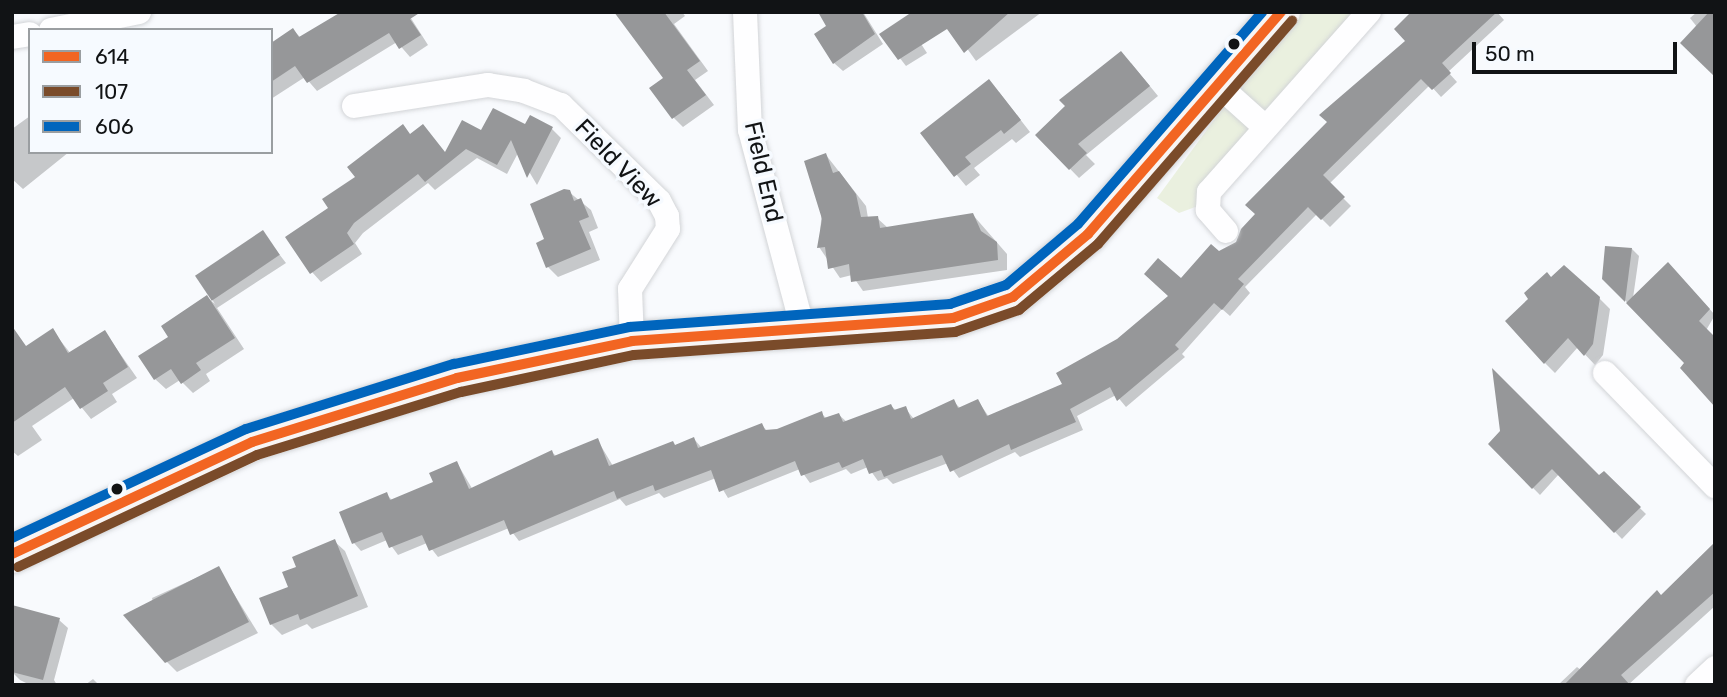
<!DOCTYPE html>
<style>
body{margin:0}
#map{position:relative;width:1727px;height:697px;overflow:hidden;background:#f8fafd;font-family:Rubik,sans-serif}
div>[style]{position:absolute}
[style*='--x']{left:calc(var(--x)*1px);top:calc(var(--y)*1px);width:calc(var(--w)*1px);rotate:calc(var(--a)*1deg)}
.green>*{inset:0;background:#eaf0df}
.shadow>*{inset:0;background:#0003}
.building>*{inset:0;background:#969799;transform-origin:0 0}
.roads{filter:drop-shadow(0 0 2px #d2d4d7) drop-shadow(0 0 2px #d2d4d7)}
.minor>*{height:24px;margin:-12px;padding:0 12px;transform-origin:12px;border-radius:12px;background:#fefeff}
.primary>*{height:38px;margin:-19px;padding:0 19px;transform-origin:19px;border-radius:19px;background:#f8f5f4}
.bus-1>*{height:10px;margin:-5px;padding:0 5px;transform-origin:5px;border-radius:5px;background:#f26522}
.bus-2>*{height:10px;margin:-5px;padding:0 5px;transform-origin:5px;border-radius:5px;background:#7a4b2a}
.bus-3>*{height:10px;margin:-5px;padding:0 5px;transform-origin:5px;border-radius:5px;background:#0065bd}
.dots>*{width:19px;height:19px;translate:-50% -50%;box-sizing:border-box;border:4px solid #f6faff;border-radius:50%}
span{translate:-50% -50%;white-space:nowrap;text-align:center;line-height:1.15;-webkit-text-stroke:7px #f6faff;paint-order:stroke}
.street-label{font-size:24px;color:#111315}
.frame{position:absolute;inset:0;border:14px solid #111315;pointer-events:none}
.legend{position:absolute;left:28px;top:28px;width:245px;height:126px;box-sizing:border-box;background:#f6faff;border:2px solid #9a9ea1;margin:0;padding:9px 12px;list-style:none;font-size:21px;color:#111315}
.legend li{display:flex;align-items:center;gap:14px;height:35px}
.legend b{width:35px;border:2px solid #9a9ea1}
.scale{position:absolute;left:1472px;top:42px;width:205px;height:32px;box-sizing:border-box;border:4px solid #111315;border-top:0;padding-left:9px;font-size:21px;line-height:24px;white-space:nowrap;color:#111315;-webkit-text-stroke:5px #f6faff;paint-order:stroke}
</style>
<div id="map">
<div class="green">
<div style="clip-path:polygon(1293px 12px,1369px 12px,1206px 203px,1179px 213px,1157px 198px)"></div>
</div>
<div class="shadow">
<div style="clip-path:polygon(407px 12px,428px 45px,410px 57px,397px 42px,317px 91px,305px 77px,271px 99px,271px 45px,293px 30px,301px 38px)"></div>
<div style="clip-path:polygon(617px 12px,682px 12px,685px 16px,674px 24px,708px 71px,695px 80px,714px 105px,683px 127px,674px 118px,665px 79px)"></div>
<div style="clip-path:polygon(819px 12px,863px 12px,883px 44px,843px 71px,834px 63px,829px 26px)"></div>
<div style="clip-path:polygon(941px 12px,1042px 12px,976px 61px)"></div>
<div style="clip-path:polygon(1414px 12px,1497px 12px,1504px 20px,1448px 72px,1457px 82px,1441px 97px,1430px 85px,1329px 184px,1351px 206px,1330px 227px,1317px 214px,1245px 287px,1250px 293px,1230px 316px,1222px 309px,1182px 354px,1185px 357px,1126px 407px,1116px 395px,1077px 416px,1083px 430px,1020px 457px,1015px 452px,959px 478px,948px 463px,893px 484px,887px 478px,878px 481px,868px 467px,851px 474px,846px 469px,810px 483px,800px 469px,728px 498px,716px 478px,664px 498px,659px 493px,626px 506px,620px 499px,519px 541px,509px 528px,438px 557px,427px 543px,398px 555px,387px 540px,361px 551px,354px 543px,386px 494px,392px 500px,435px 483px,457px 463px,473px 490px,552px 452px,557px 457px,598px 441px,613px 466px,694px 439px,701px 447px,762px 425px,768px 432px,777px 430px,821px 413px,827px 419px,839px 415px,847px 422px,891px 406px,897px 411px,905px 408px,914px 419px,953px 401px,961px 409px,978px 401px,989px 417px,1065px 385px,1171px 296px,1181px 281px,1238px 243px,1407px 41px)"></div>
<div style="clip-path:polygon(1697px 12px,1715px 12px,1697px 27px,1690px 18px)"></div>
<div style="clip-path:polygon(910px 27px,927px 53px,906px 66px,882px 35px)"></div>
<div style="clip-path:polygon(1131px 63px,1158px 96px,1086px 155px,1095px 164px,1079px 178px,1037px 135px,1067px 107px)"></div>
<div style="clip-path:polygon(999px 92px,1030px 132px,1016px 143px,1012px 139px,974px 168px,980px 175px,966px 186px,922px 133px)"></div>
<div style="clip-path:polygon(30px 116px,30px 152px,69px 152px,23px 189px,12px 179px,12px 129px)"></div>
<div style="clip-path:polygon(423px 126px,446px 154px,482px 132px,552px 129px,561px 138px,537px 185px,518px 153px,507px 174px,477px 158px,435px 190px,428px 183px,363px 233px,355px 243px,362px 254px,321px 282px,312px 272px,330px 208px,357px 177px)"></div>
<div style="clip-path:polygon(826px 155px,866px 206px,868px 218px,877px 218px,888px 228px,973px 215px,1007px 254px,1007px 270px,863px 291px,852px 275px,840px 278px,819px 247px)"></div>
<div style="clip-path:polygon(569px 192px,591px 210px,598px 228px,589px 232px,600px 260px,558px 277px,548px 267px,547px 240px)"></div>
<div style="clip-path:polygon(263px 233px,286px 263px,217px 308px,244px 349px,206px 374px,210px 381px,193px 393px,180px 380px,166px 389px,155px 379px,171px 337px,207px 297px,215px 304px,197px 277px)"></div>
<div style="clip-path:polygon(1632px 249px,1639px 256px,1633px 298px,1675px 271px,1715px 315px,1687px 363px,1603px 278px)"></div>
<div style="clip-path:polygon(1551px 279px,1599px 298px,1610px 309px,1603px 355px,1595px 365px,1578px 347px,1555px 373px,1545px 363px)"></div>
<div style="clip-path:polygon(52px 330px,71px 354px,105px 332px,137px 378px,112px 394px,117px 402px,91px 419px,74px 398px,32px 426px,42px 440px,18px 456px,12px 451px,12px 356px)"></div>
<div style="clip-path:polygon(1490px 444px,1599px 477px,1604px 473px,1646px 514px,1622px 539px,1559px 474px,1540px 495px)"></div>
<div style="clip-path:polygon(334px 541px,345px 551px,368px 607px,312px 629px,307px 624px,282px 635px,271px 624px,298px 568px)"></div>
<div style="clip-path:polygon(1715px 564px,1715px 606px,1628px 685px,1558px 685px,1577px 667px,1581px 670px,1661px 597px)"></div>
<div style="clip-path:polygon(218px 568px,258px 633px,177px 672px,166px 661px,152px 598px)"></div>
<div style="clip-path:polygon(59px 620px,68px 628px,54px 680px,57px 685px,30px 685px,20px 680px,12px 672px)"></div>
<div style="clip-path:polygon(93px 679px,99px 685px,85px 685px)"></div>
</div>
<div class="building">
<div style="clip-path:polygon(341px 12px,421px 12px,410px 19px,421px 35px,399px 49px,389px 33px,307px 83px,295px 66px,271px 82px,271px 43px,293px 28px,299px 37px)"></div>
<div style="clip-path:polygon(614px 12px,664px 12px,700px 61px,687px 70px,706px 95px,672px 119px,649px 88px,663px 78px)"></div>
<div style="clip-path:polygon(818px 12px,862px 12px,875px 34px,833px 64px,814px 34px,826px 26px)"></div>
<div style="clip-path:polygon(912px 12px,1010px 12px,964px 53px,947px 29px,898px 60px,879px 34px)"></div>
<div style="clip-path:polygon(1411px 12px,1497px 12px,1442px 63px,1451px 73px,1432px 90px,1421px 79px,1323px 175px,1345px 197px,1321px 220px,1308px 207px,1238px 279px,1244px 284px,1222px 310px,1214px 303px,1175px 345px,1179px 349px,1117px 401px,1110px 387px,1070px 409px,1076px 422px,1011px 450px,1009px 444px,950px 472px,942px 455px,884px 477px,881px 470px,869px 474px,863px 459px,842px 468px,839px 462px,801px 476px,795px 461px,719px 492px,711px 470px,655px 491px,653px 485px,617px 499px,614px 491px,510px 535px,504px 520px,429px 551px,422px 535px,389px 548px,382px 532px,352px 544px,339px 512px,387px 492px,390px 500px,433px 482px,429px 473px,457px 461px,469px 489px,552px 450px,554px 456px,598px 438px,609px 466px,673px 441px,675px 445px,694px 437px,698px 448px,762px 423px,765px 430px,777px 429px,822px 411px,824px 418px,839px 413px,843px 422px,891px 404px,894px 410px,906px 406px,911px 419px,954px 399px,958px 408px,978px 399px,987px 416px,1062px 384px,1056px 373px,1117px 339px,1168px 296px,1144px 274px,1158px 258px,1181px 278px,1211px 244px,1219px 251px,1236px 242px,1241px 229px,1255px 214px,1245px 205px,1327px 122px,1319px 115px,1405px 41px,1394px 29px)"></div>
<div style="clip-path:polygon(1709px 12px,1715px 12px,1715px 77px,1680px 43px)"></div>
<div style="clip-path:polygon(1121px 51px,1150px 86px,1078px 144px,1087px 153px,1069px 170px,1035px 135px,1065px 106px,1059px 100px)"></div>
<div style="clip-path:polygon(989px 79px,1021px 120px,1004px 134px,1001px 130px,965px 157px,971px 164px,954px 177px,920px 133px)"></div>
<div style="clip-path:polygon(493px 108px,525px 124px,530px 115px,553px 127px,527px 178px,511px 140px,497px 165px,466px 149px,425px 182px,418px 174px,354px 223px,347px 233px,354px 244px,310px 274px,285px 237px,328px 208px,322px 199px,355px 177px,347px 167px,403px 124px,410px 134px,423px 124px,445px 152px,462px 120px,481px 130px)"></div>
<div style="clip-path:polygon(826px 153px,833px 173px,839px 171px,856px 194px,861px 217px,878px 216px,880px 228px,973px 213px,981px 231px,997px 242px,998px 260px,851px 282px,849px 264px,828px 269px,825px 247px,817px 248px,822px 219px,804px 161px)"></div>
<div style="clip-path:polygon(564px 189px,570px 190px,574px 201px,581px 198px,589px 217px,579px 221px,591px 249px,546px 268px,536px 243px,544px 239px,530px 204px)"></div>
<div style="left:263px;top:230px;width:30px;height:82px;rotate:56deg"></div>
<div style="clip-path:polygon(1605px 246px,1632px 248px,1625px 302px,1602px 279px)"></div>
<div style="clip-path:polygon(1668px 262px,1710px 309px,1699px 321px,1715px 337px,1715px 407px,1680px 368px,1684px 363px,1626px 303px)"></div>
<div style="clip-path:polygon(1564px 265px,1600px 297px,1593px 344px,1584px 356px,1568px 338px,1544px 364px,1505px 321px,1528px 299px,1524px 293px,1547px 272px,1551px 277px)"></div>
<div style="clip-path:polygon(207px 295px,235px 338px,196px 363px,201px 370px,181px 384px,171px 369px,154px 380px,138px 356px,168px 337px,161px 326px)"></div>
<div style="clip-path:polygon(12px 326px,26px 346px,53px 328px,68px 353px,105px 330px,128px 367px,103px 383px,108px 391px,80px 409px,65px 387px,12px 423px)"></div>
<div style="clip-path:polygon(1492px 368px,1599px 475px,1604px 471px,1641px 507px,1614px 533px,1552px 469px,1532px 489px,1488px 444px,1500px 431px)"></div>
<div style="clip-path:polygon(335px 539px,358px 596px,300px 620px,298px 614px,270px 625px,259px 598px,288px 587px,282px 572px,296px 567px,292px 557px)"></div>
<div style="clip-path:polygon(1715px 542px,1715px 592px,1621px 675px,1630px 685px,1564px 685px,1657px 590px,1661px 595px)"></div>
<div style="clip-path:polygon(219px 566px,249px 622px,165px 663px,123px 615px)"></div>
<div style="clip-path:polygon(12px 605px,60px 618px,43px 680px,12px 672px)"></div>
</div>
<div class="roads">
<div class="minor">
<div style="--x:745;--y:12;--w:118;--a:87.6"></div>
<div style="--x:750;--y:130;--w:206;--a:75.1"></div>
<div style="--x:51;--y:30;--w:90;--a:-11.6"></div>
<div style="--x:12;--y:37;--w:18;--a:-9"></div>
<div style="--x:1217;--y:84;--w:64;--a:41.9"></div>
<div style="--x:354;--y:106;--w:136;--a:-8.9"></div>
<div style="--x:488;--y:85;--w:36;--a:9"></div>
<div style="--x:524;--y:91;--w:40;--a:21"></div>
<div style="--x:561;--y:105;--w:137;--a:44.4"></div>
<div style="--x:659;--y:201;--w:17;--a:62"></div>
<div style="--x:667;--y:216;--w:13;--a:86"></div>
<div style="--x:668;--y:229;--w:71;--a:122.3"></div>
<div style="--x:630;--y:289;--w:52;--a:87.8"></div>
<div style="--x:1226;--y:231;--w:28;--a:-131"></div>
<div style="--x:1208;--y:210;--w:18;--a:-87"></div>
<div style="--x:1209;--y:192;--w:241;--a:-48.4"></div>
<div style="--x:1605;--y:373;--w:158;--a:45.8"></div>
<div style="--x:1697;--y:685;--w:25;--a:-43"></div>
</div>
<div class="primary">
<div style="--x:12;--y:554;--w:265;--a:-25"></div>
<div style="--x:252;--y:442;--w:215;--a:-17.3"></div>
<div style="--x:457;--y:378;--w:179;--a:-11.9"></div>
<div style="--x:632;--y:341;--w:322;--a:-4.1"></div>
<div style="--x:953;--y:318;--w:64;--a:-19.3"></div>
<div style="--x:1013;--y:297;--w:98;--a:-40"></div>
<div style="--x:1088;--y:234;--w:294;--a:-49"></div>
</div>
</div>
<div class="bus-1">
<div style="--x:12;--y:554;--w:265;--a:-25"></div>
<div style="--x:252;--y:442;--w:215;--a:-17.3"></div>
<div style="--x:457;--y:378;--w:179;--a:-11.9"></div>
<div style="--x:632;--y:341;--w:322;--a:-4.1"></div>
<div style="--x:953;--y:318;--w:64;--a:-19.3"></div>
<div style="--x:1013;--y:297;--w:98;--a:-40"></div>
<div style="--x:1088;--y:234;--w:294;--a:-49"></div>
</div>
<div class="bus-2">
<div style="--x:18;--y:567;--w:264;--a:-25.1"></div>
<div style="--x:257;--y:455;--w:214;--a:-17.2"></div>
<div style="--x:461;--y:392;--w:177;--a:-12.1"></div>
<div style="--x:634;--y:355;--w:322;--a:-4.1"></div>
<div style="--x:955;--y:332;--w:68;--a:-19"></div>
<div style="--x:1019;--y:310;--w:103;--a:-39.9"></div>
<div style="--x:1098;--y:244;--w:296;--a:-49"></div>
</div>
<div class="bus-3">
<div style="--x:12;--y:538;--w:258;--a:-25"></div>
<div style="--x:246;--y:429;--w:218;--a:-17.4"></div>
<div style="--x:454;--y:364;--w:179;--a:-11.9"></div>
<div style="--x:629;--y:327;--w:322;--a:-4.1"></div>
<div style="--x:950;--y:304;--w:59;--a:-18.7"></div>
<div style="--x:1006;--y:285;--w:94;--a:-40.3"></div>
<div style="--x:1078;--y:224;--w:281;--a:-49"></div>
</div>
<div class="dots">
<div style="left:1234px;top:44px;background:#111315"></div>
<div style="left:117px;top:489px;background:#111315"></div>
</div>
<div class="street-label">
<span style="left:618px;top:164px;rotate:46deg">Field View</span>
<span style="left:763px;top:172px;rotate:77deg">Field End</span>
</div>
<div class="frame"></div>
<ul class="legend">
<li><b style="height:9px;background:#f26522"></b>614</li>
<li><b style="height:9px;background:#7a4b2a"></b>107</li>
<li><b style="height:9px;background:#0065bd"></b>606</li>
</ul>
<div class="scale">50 m</div>
</div>
